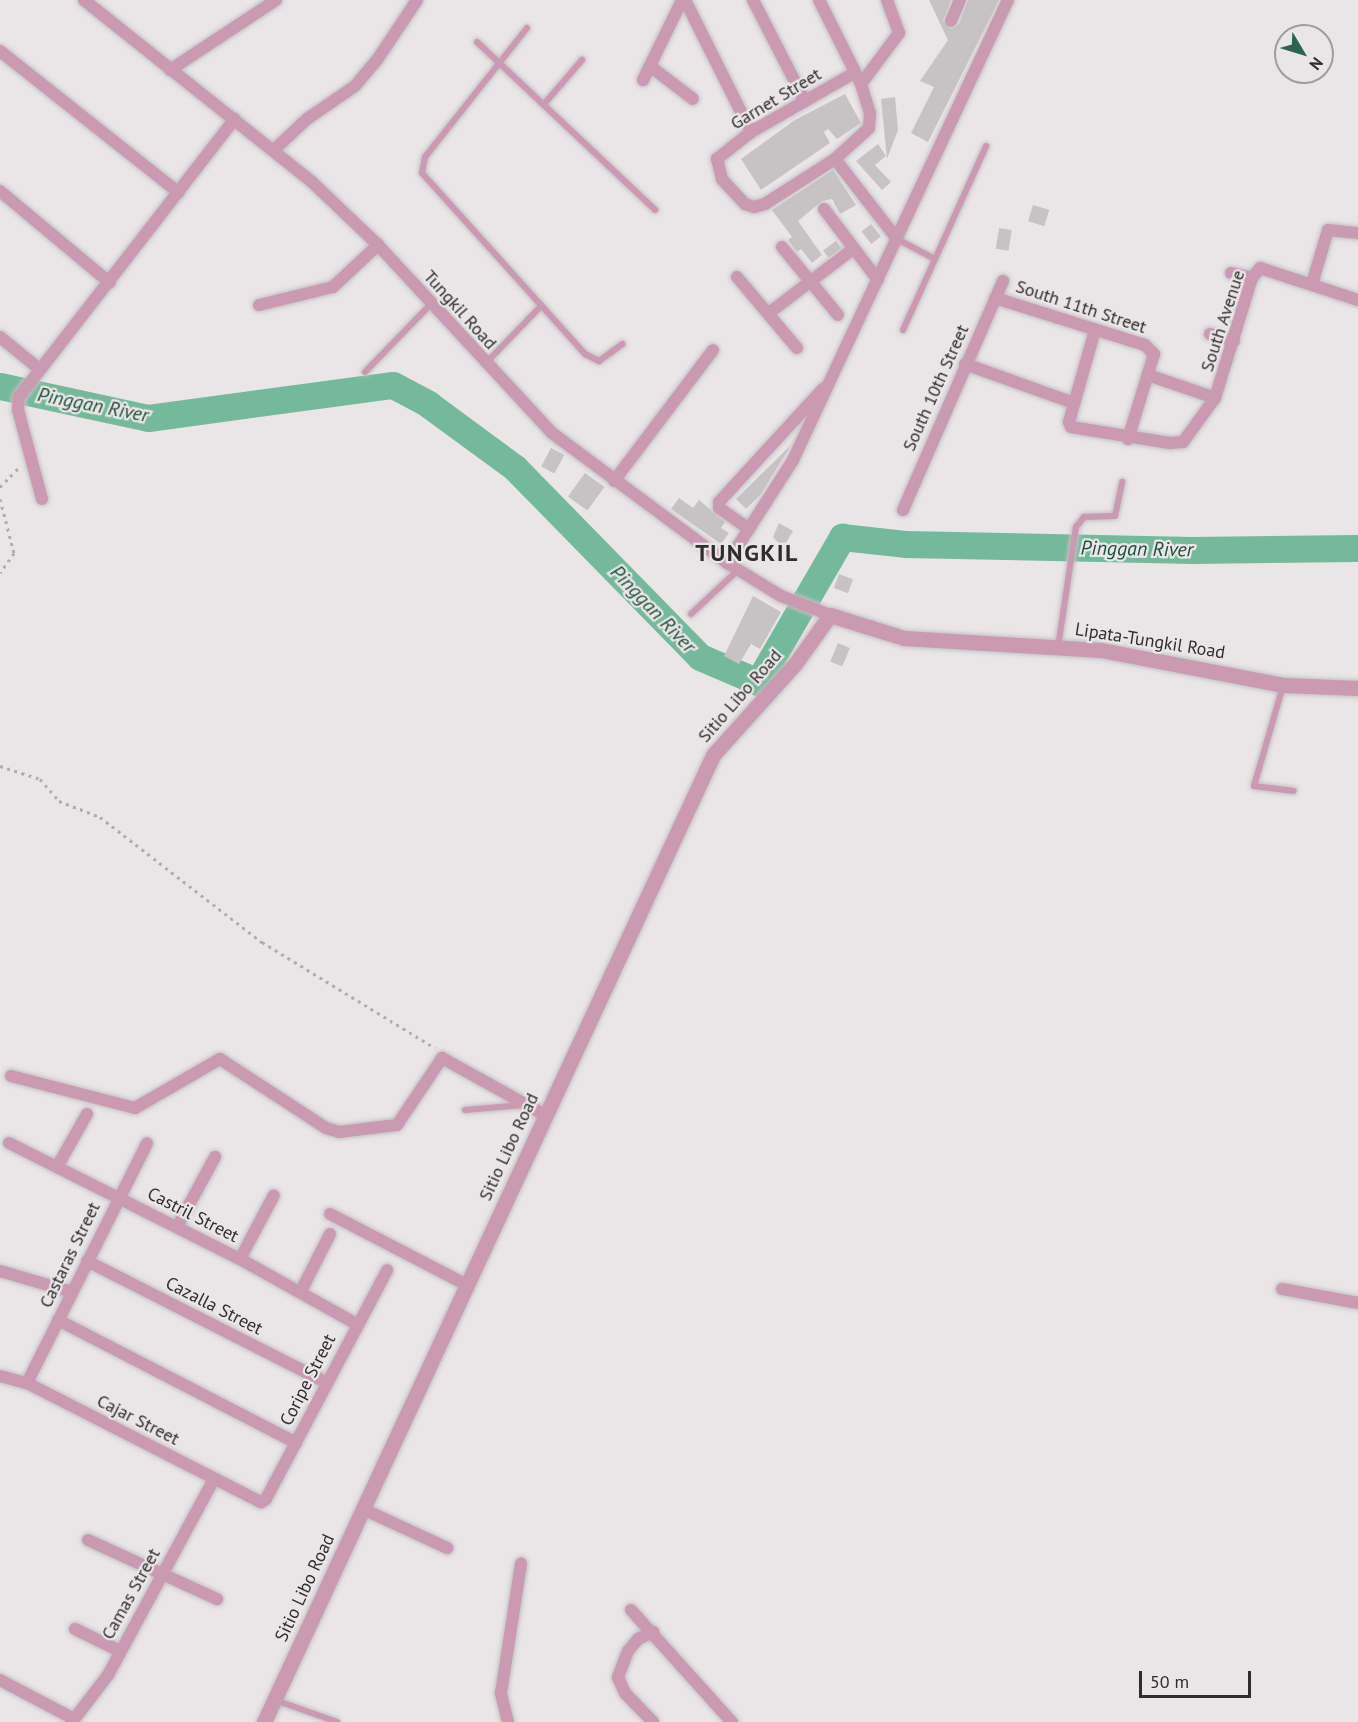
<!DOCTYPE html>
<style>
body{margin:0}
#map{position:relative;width:1358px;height:1722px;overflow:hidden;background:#eae6e8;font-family:"PT Sans",sans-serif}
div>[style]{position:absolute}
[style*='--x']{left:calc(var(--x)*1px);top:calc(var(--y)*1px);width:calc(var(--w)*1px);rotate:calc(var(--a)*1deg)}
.river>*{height:27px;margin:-13.5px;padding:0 13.5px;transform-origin:13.5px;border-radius:13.5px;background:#75b99c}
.building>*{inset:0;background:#c7c3c5;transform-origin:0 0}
.path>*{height:3px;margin-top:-1.5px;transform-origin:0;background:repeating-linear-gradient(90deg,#b0adae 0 3px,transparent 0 7.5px)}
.roads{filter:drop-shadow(0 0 2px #c5c1c3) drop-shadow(0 0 2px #c5c1c3)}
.service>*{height:6px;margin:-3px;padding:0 3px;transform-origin:3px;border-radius:3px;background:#c99ab2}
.minor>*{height:12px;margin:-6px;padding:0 6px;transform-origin:6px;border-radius:6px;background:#c99ab2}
.tertiary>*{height:15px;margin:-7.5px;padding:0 7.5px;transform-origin:7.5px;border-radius:7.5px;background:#c99ab2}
span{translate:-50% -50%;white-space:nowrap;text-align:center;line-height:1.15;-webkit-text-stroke:4.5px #eae6e8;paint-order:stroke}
.street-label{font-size:18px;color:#2f2e2e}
.water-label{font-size:20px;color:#1a503c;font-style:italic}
.district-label{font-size:24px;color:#2f2e2e;font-weight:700;letter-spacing:1.5px}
.north{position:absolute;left:1274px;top:24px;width:60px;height:60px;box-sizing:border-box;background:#eae6e8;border:2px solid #9f9c9e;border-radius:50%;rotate:128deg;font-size:16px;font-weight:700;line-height:24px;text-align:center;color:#2f2e2e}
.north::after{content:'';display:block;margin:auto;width:21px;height:27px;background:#2b654e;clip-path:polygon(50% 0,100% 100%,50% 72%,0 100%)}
.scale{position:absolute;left:1139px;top:1671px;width:112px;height:27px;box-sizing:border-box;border:3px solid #2f2e2e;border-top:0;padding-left:8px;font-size:18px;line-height:21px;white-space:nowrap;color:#2f2e2e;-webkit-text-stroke:4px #eae6e8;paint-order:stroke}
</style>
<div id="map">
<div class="river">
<div style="--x:0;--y:386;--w:151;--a:12.2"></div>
<div style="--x:148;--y:418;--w:247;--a:-7.7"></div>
<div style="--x:393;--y:385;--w:40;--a:28"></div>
<div style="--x:428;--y:404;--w:108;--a:36.3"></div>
<div style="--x:515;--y:468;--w:264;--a:45.6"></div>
<div style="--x:700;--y:657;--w:63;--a:23.3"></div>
<div style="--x:758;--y:682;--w:168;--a:-59.9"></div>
<div style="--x:842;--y:537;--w:63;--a:6.3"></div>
<div style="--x:905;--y:544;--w:287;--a:1.2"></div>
<div style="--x:1192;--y:550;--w:166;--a:-0.7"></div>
</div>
<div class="building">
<div style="clip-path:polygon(929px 0,951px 0,943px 21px,951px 29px,959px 24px,968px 0,999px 0,928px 142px,911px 133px,934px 87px,920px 81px,948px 40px)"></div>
<div style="clip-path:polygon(845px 94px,861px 123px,837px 139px,828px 129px,824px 132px,830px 143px,761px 190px,741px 159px,795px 120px)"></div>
<div style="clip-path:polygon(895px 97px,898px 130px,887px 159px,881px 99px)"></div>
<div style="clip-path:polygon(878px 144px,886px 156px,875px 165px,891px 182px,882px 190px,856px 161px)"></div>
<div style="clip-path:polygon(833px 170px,856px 205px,840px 214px,832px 199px,822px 201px,798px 221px,822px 255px,812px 263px,801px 249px,797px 252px,788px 240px,792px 237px,772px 210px)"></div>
<div style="left:1033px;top:205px;width:17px;height:17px;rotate:17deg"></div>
<div style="left:871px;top:224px;width:16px;height:12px;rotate:52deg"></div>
<div style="left:999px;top:228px;width:13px;height:21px;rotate:9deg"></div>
<div style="left:836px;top:241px;width:9px;height:16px;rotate:54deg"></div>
<div style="clip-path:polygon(791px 445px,761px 494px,746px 509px,736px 499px)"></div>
<div style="left:551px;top:448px;width:15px;height:21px;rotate:28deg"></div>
<div style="left:585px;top:473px;width:24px;height:29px;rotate:36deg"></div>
<div style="clip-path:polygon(679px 498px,693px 508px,699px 500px,725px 522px,721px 528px,729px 533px,721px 544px,671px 509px)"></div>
<div style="clip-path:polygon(779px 523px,793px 531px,783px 548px,773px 537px)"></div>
<div style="left:839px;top:574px;width:15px;height:15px;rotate:20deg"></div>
<div style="clip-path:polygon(753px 596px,781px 612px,760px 649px,751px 644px,739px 664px,724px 656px)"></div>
<div style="left:838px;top:643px;width:13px;height:20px;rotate:23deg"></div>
</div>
<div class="path">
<div style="--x:0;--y:487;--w:29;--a:-46"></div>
<div style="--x:0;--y:499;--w:56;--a:75.5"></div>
<div style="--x:14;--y:553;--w:24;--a:125"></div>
<div style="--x:0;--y:766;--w:42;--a:18"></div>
<div style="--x:40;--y:779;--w:29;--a:49"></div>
<div style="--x:59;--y:801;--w:44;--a:21.3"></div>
<div style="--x:100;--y:817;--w:205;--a:37.7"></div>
<div style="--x:262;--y:942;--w:203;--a:31.5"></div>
</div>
<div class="roads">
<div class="service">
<div style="--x:527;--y:28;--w:164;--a:128.3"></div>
<div style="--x:425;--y:157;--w:16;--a:101"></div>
<div style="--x:422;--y:173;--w:244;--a:48"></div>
<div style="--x:585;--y:354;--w:16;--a:27"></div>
<div style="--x:599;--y:361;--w:29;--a:-36"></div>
<div style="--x:477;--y:42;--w:245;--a:43.3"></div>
<div style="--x:545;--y:103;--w:57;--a:-49.3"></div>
<div style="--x:897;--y:239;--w:43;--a:27.8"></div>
<div style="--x:903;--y:330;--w:202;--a:-65.7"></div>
<div style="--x:485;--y:364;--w:81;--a:-46"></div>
<div style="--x:365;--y:372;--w:95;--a:-45.9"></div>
<div style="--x:691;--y:614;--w:64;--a:-43.1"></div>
<div style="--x:1058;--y:647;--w:121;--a:-81.5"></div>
<div style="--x:1076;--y:527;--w:13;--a:-51"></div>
<div style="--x:1084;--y:517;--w:31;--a:-2"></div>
<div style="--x:1115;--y:516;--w:35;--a:-78"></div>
<div style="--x:1283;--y:686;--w:104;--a:106.2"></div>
<div style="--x:1254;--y:786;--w:40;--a:7.1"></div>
<div style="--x:465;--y:1110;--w:58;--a:-4.9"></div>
<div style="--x:275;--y:1700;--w:66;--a:19.5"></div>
</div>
<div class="minor">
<div style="--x:84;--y:0;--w:293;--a:38.6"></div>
<div style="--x:313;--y:183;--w:90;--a:43.6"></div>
<div style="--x:378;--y:245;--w:256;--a:47.2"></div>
<div style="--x:552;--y:433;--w:218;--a:36.6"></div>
<div style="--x:727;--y:563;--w:63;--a:31.4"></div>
<div style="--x:781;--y:596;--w:53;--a:21.2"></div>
<div style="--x:685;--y:0;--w:148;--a:63.4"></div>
<div style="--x:753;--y:0;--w:114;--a:62.8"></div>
<div style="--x:819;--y:0;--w:94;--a:63.4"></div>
<div style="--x:861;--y:84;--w:30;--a:73"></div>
<div style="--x:870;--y:113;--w:15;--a:94"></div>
<div style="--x:869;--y:128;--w:46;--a:137.6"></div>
<div style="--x:835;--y:159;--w:83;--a:147.3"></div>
<div style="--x:765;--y:204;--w:11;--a:165"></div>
<div style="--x:754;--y:207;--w:9;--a:-162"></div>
<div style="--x:745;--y:204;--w:34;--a:-133"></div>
<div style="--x:722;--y:179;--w:21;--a:-104"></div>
<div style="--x:717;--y:159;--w:43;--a:-38.5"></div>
<div style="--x:751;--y:132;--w:119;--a:-29.8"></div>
<div style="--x:951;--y:21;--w:23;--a:-67"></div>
<div style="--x:0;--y:51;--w:228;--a:38.4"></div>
<div style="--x:650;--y:66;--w:54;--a:37.5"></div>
<div style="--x:170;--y:70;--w:127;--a:-33.4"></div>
<div style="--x:643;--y:80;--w:89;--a:-64"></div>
<div style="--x:861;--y:84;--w:64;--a:-53.3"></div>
<div style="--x:899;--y:33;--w:35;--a:-110"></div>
<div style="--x:275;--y:149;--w:44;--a:-43.2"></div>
<div style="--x:307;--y:119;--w:58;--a:-34.5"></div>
<div style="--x:355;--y:86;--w:34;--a:-50"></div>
<div style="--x:377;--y:60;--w:72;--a:-56.3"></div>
<div style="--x:835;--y:159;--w:101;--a:52.2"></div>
<div style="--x:0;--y:191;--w:143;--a:39.9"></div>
<div style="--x:824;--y:209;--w:89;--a:52.7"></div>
<div style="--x:782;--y:247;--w:88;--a:50.5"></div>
<div style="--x:1231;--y:273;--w:22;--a:13"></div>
<div style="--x:737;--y:277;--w:93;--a:49.8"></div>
<div style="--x:1312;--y:284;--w:56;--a:-73.5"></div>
<div style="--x:1328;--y:230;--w:30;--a:6"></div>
<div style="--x:995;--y:298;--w:157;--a:17.4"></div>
<div style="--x:1145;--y:345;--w:13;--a:45"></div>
<div style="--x:1154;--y:354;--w:89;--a:107"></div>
<div style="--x:259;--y:305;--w:76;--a:-13.7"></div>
<div style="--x:333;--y:287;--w:62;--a:-43"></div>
<div style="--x:769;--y:313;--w:106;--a:-37.3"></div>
<div style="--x:1095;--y:330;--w:96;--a:105.8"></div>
<div style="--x:1069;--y:422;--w:5;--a:68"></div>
<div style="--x:1071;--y:427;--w:100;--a:9.2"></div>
<div style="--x:1170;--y:443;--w:13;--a:-4"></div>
<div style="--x:1183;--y:442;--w:54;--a:-54"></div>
<div style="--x:1215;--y:398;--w:126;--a:-72.9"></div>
<div style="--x:1252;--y:278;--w:13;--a:-51"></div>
<div style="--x:1260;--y:268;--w:103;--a:18.1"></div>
<div style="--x:1210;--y:334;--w:25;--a:16"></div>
<div style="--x:0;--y:337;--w:49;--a:39.2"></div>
<div style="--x:965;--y:364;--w:116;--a:19.7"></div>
<div style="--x:1148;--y:375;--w:71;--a:18.9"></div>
<div style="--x:614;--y:481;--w:164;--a:-52.9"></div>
<div style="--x:42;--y:499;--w:92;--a:-105.1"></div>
<div style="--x:18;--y:410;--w:13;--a:-86"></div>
<div style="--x:19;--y:397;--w:352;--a:-52.2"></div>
<div style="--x:903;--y:510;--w:250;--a:-66.4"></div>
<div style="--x:749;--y:529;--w:37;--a:-145"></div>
<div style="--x:719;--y:508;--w:6;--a:-90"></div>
<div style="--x:719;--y:502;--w:154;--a:-47.4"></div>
<div style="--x:727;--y:563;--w:122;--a:-57.3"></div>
<div style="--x:793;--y:460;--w:508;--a:-64.95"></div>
<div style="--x:11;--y:1076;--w:128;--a:14.5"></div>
<div style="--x:135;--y:1108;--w:98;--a:-30"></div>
<div style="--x:220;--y:1059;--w:126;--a:33.1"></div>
<div style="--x:326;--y:1128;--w:14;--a:17"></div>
<div style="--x:339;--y:1132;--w:58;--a:-6.9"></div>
<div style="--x:397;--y:1125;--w:81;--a:-56.1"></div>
<div style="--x:442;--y:1058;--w:118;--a:29"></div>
<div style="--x:9;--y:1143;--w:258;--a:26.7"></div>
<div style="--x:240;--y:1259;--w:135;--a:29.2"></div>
<div style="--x:57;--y:1167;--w:61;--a:-60.5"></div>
<div style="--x:330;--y:1214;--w:154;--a:27.4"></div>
<div style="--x:177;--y:1227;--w:80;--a:-61.5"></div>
<div style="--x:240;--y:1259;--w:72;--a:-62"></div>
<div style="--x:87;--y:1261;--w:267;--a:26.9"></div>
<div style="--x:0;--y:1271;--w:75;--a:16.3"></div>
<div style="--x:1282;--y:1289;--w:77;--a:10.4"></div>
<div style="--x:301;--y:1291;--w:64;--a:-63"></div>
<div style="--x:58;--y:1320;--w:268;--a:27.3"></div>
<div style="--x:0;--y:1376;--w:28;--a:15"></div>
<div style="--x:27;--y:1383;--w:263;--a:27"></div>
<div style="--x:261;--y:1502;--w:6;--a:-31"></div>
<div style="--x:266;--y:1499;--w:259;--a:-62.1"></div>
<div style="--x:27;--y:1383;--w:268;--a:-63.4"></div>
<div style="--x:363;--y:1509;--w:93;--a:24.9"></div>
<div style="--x:88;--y:1540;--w:142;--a:24.6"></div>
<div style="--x:631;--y:1610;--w:151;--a:48"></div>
<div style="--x:75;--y:1629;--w:50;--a:26.1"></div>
<div style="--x:0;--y:1680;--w:84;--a:27.8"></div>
<div style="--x:72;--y:1722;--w:59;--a:-52.5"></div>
<div style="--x:108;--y:1675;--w:223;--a:-61.6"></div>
<div style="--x:508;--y:1722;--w:30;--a:-104"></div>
<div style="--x:501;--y:1693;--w:131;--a:-81.2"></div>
<div style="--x:653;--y:1722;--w:40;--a:-134"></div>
<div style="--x:625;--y:1693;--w:17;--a:-114"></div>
<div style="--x:618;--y:1677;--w:28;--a:-69"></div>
<div style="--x:628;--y:1651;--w:16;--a:-50"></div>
<div style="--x:638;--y:1639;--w:17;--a:-25"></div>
</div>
<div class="tertiary">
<div style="--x:264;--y:1722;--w:1066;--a:-65.09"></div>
<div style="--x:713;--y:755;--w:122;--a:-48"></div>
<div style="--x:795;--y:664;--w:60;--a:-54.5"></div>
<div style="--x:830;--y:615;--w:77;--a:17.3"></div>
<div style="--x:904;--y:638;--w:197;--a:3.5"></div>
<div style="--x:1101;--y:650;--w:185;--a:10.9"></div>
<div style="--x:1283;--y:685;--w:75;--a:2.3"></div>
</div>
</div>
<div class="street-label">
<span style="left:776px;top:99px;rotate:-31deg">Garnet Street</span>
<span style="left:1081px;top:307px;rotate:18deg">South 11th Street</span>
<span style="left:460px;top:310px;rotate:48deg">Tungkil Road</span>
<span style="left:1223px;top:321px;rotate:-72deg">South Avenue</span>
<span style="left:936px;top:388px;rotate:-66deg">South 10th Street</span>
<span style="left:1150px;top:641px;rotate:9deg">Lipata-Tungkil Road</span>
<span style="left:740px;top:696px;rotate:-49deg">Sitio Libo Road</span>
<span style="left:509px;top:1147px;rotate:-65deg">Sitio Libo Road</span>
<span style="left:193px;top:1215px;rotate:27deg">Castril Street</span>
<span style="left:70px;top:1255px;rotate:-64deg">Castaras Street</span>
<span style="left:214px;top:1306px;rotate:27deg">Cazalla Street</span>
<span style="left:308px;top:1380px;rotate:-63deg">Coripe Street</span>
<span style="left:138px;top:1420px;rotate:27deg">Cajar Street</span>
<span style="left:305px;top:1588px;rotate:-65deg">Sitio Libo Road</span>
<span style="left:131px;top:1594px;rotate:-61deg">Camas Street</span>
</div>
<div class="water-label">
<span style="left:93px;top:405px;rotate:11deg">Pinggan River</span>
<span style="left:1137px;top:549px;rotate:1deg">Pinggan River</span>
<span style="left:653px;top:609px;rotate:46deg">Pinggan River</span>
</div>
<div class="district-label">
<span style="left:747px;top:553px">TUNGKIL</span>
</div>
<div class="north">N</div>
<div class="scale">50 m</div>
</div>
